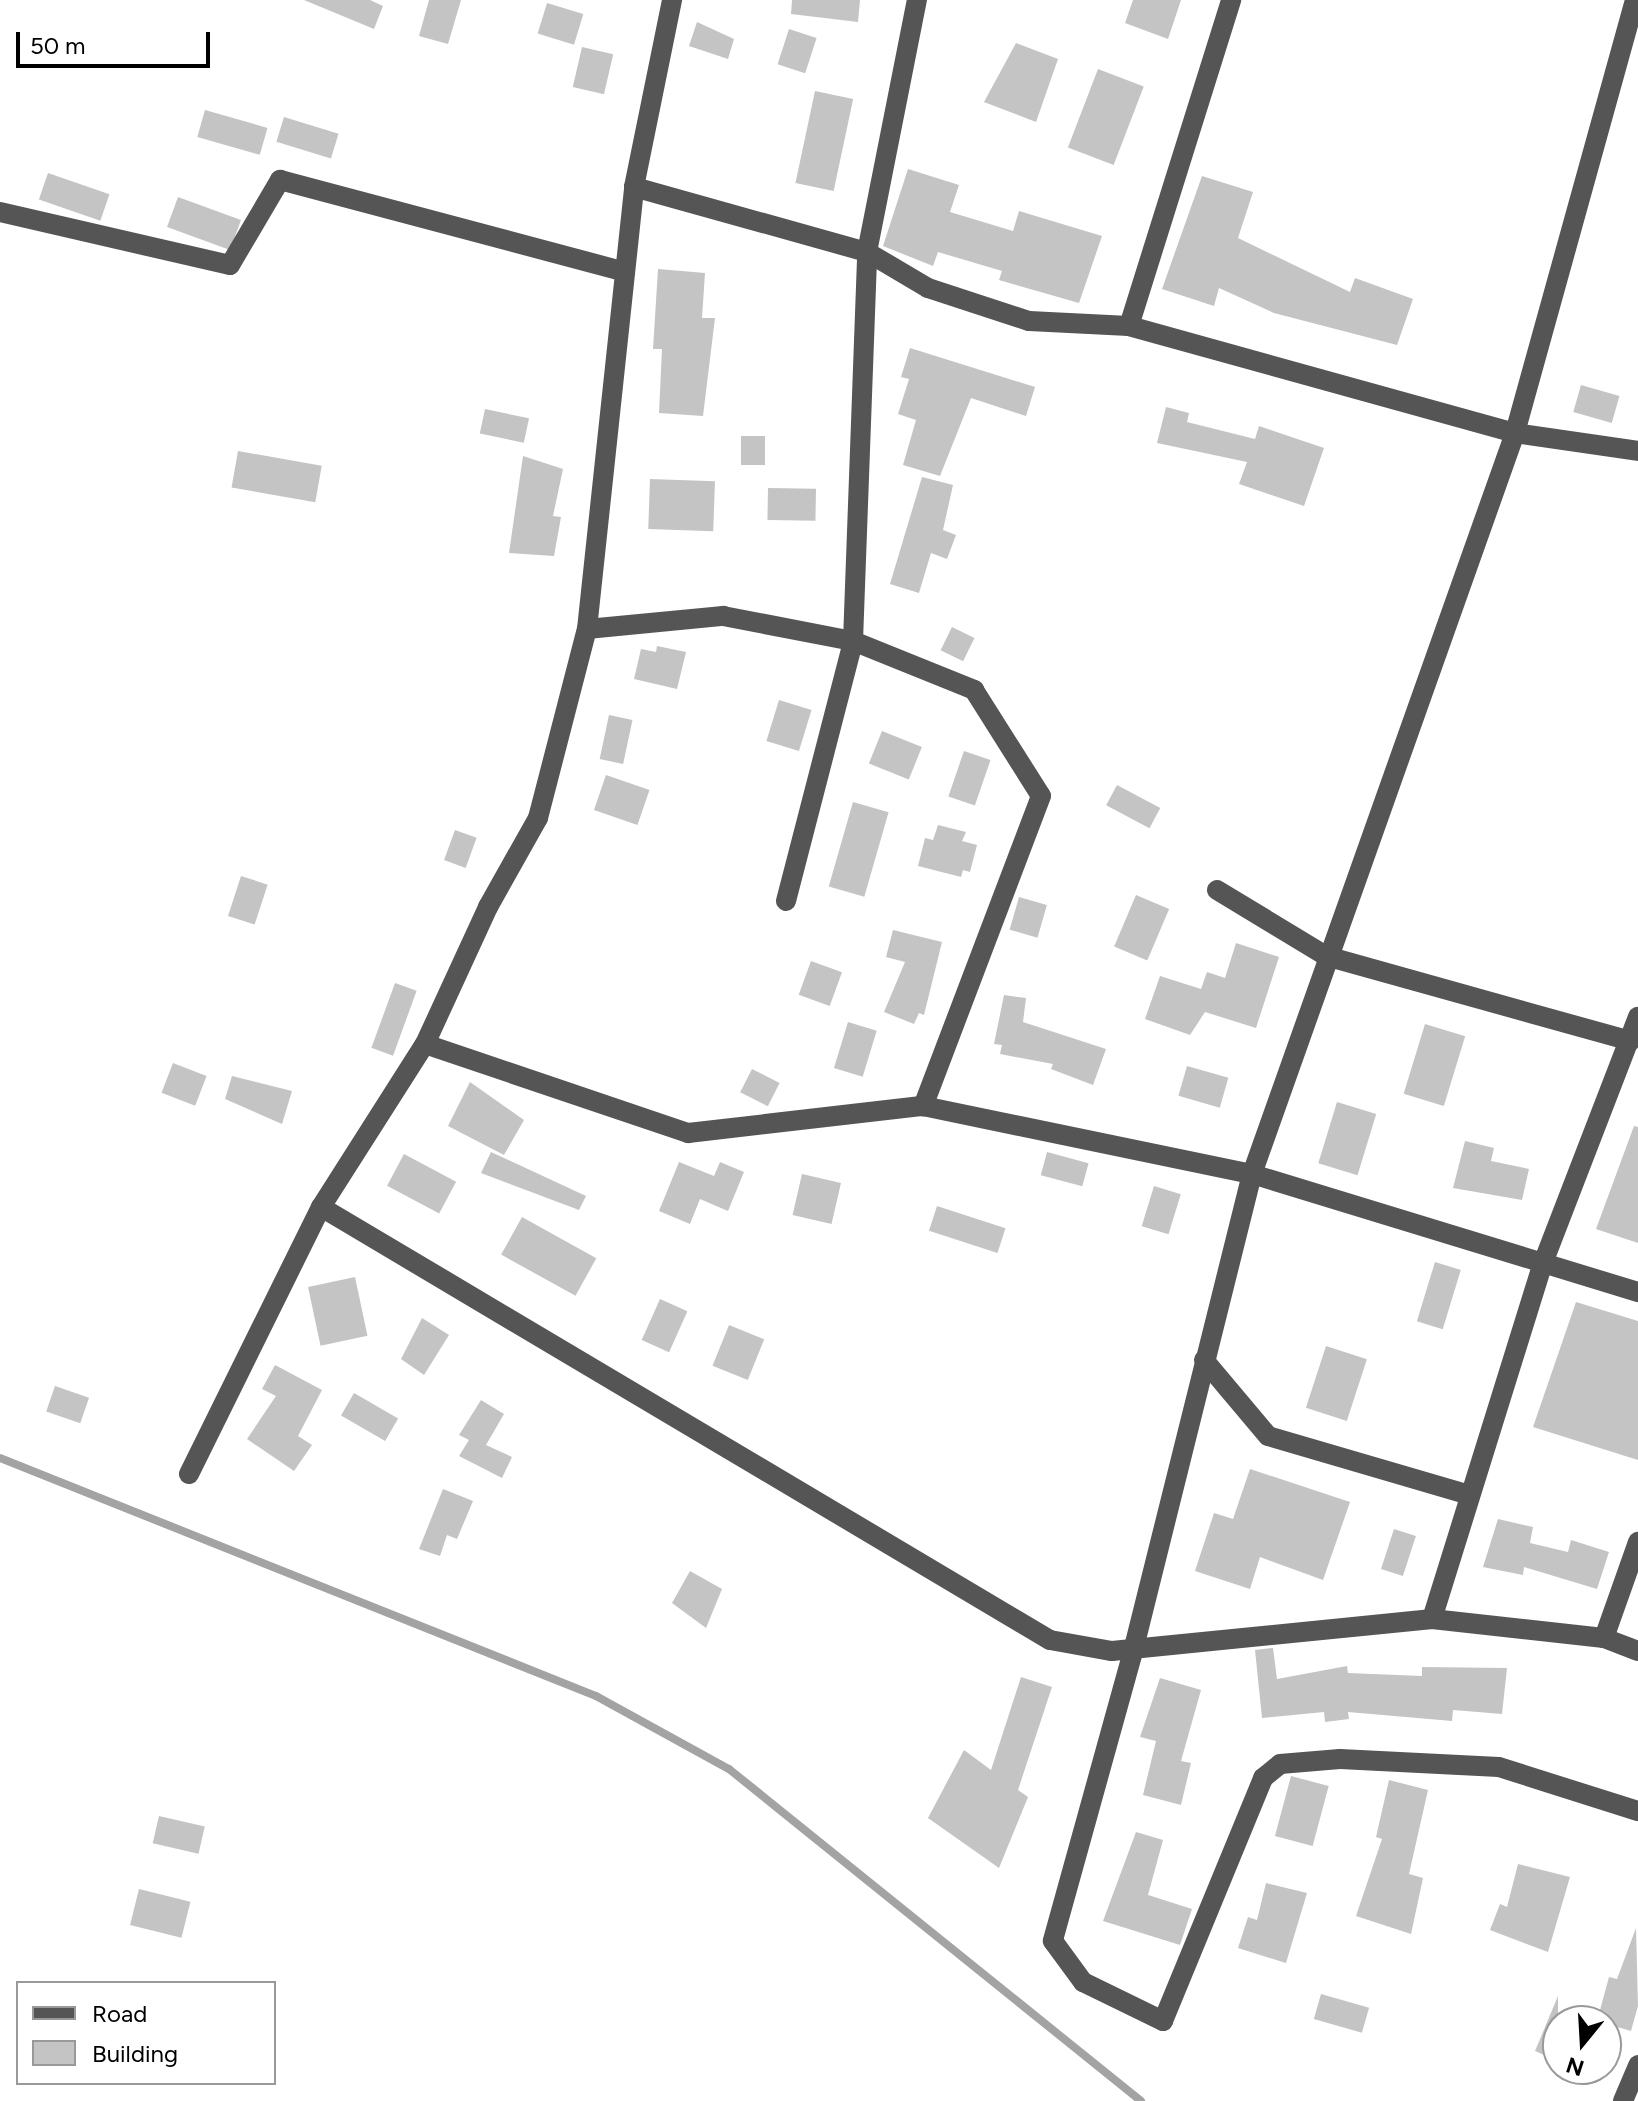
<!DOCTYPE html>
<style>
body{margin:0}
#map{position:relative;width:1638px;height:2101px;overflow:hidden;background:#fff;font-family:Figtree,sans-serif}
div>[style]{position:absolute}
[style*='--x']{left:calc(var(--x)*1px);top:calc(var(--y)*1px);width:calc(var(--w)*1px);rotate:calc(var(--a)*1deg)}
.stream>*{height:8px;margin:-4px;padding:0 4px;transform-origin:4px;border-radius:4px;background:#a3a3a3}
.building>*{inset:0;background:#c4c4c4;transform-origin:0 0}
.minor>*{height:20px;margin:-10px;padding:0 10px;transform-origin:10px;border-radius:10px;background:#555}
span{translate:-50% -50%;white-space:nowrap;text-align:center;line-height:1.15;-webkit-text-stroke:7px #fff;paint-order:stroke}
.legend{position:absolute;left:16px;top:1981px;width:260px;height:104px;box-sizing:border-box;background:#fff;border:2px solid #999;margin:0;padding:10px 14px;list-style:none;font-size:24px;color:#000}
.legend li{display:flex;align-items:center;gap:16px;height:40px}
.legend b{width:40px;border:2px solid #999}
.north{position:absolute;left:1542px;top:2005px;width:80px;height:80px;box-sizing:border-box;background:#fff;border:2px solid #999;border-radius:50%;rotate:198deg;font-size:22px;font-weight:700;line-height:32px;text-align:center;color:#000}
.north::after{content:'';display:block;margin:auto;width:28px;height:36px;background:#000;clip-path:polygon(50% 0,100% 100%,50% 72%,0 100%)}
.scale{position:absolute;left:16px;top:32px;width:194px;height:36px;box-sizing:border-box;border:4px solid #000;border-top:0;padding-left:10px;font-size:24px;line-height:28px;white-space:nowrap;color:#000;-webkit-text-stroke:6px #fff;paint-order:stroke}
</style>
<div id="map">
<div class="stream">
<div style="--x:0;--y:1458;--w:642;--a:21.77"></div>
<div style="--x:596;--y:1696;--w:152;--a:28.8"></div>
<div style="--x:729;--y:1769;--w:529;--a:38.86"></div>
</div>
<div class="building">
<div style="clip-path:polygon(304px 0,370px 0,383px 6px,374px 29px)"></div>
<div style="clip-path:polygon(429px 0,461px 0,448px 44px,419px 36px)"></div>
<div style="clip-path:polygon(792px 0,860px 0,858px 22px,791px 14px)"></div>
<div style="clip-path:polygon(1133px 0,1181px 0,1168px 39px,1125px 23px)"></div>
<div style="left:547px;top:3px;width:38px;height:32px;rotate:17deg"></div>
<div style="clip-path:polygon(697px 22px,734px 39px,728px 59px,689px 46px)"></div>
<div style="left:789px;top:29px;width:29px;height:37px;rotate:18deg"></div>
<div style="clip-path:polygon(1016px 43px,1058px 59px,1036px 122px,984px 102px)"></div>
<div style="left:582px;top:47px;width:32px;height:41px;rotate:13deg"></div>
<div style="left:1098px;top:69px;width:49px;height:84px;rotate:21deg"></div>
<div style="left:815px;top:91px;width:39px;height:94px;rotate:12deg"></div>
<div style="left:205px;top:110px;width:65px;height:28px;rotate:16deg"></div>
<div style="left:284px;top:117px;width:57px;height:26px;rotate:17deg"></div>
<div style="clip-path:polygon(908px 169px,959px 185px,950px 212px,1013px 231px,1019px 211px,1102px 236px,1079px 303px,999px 280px,1002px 271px,938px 252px,933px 266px,883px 246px)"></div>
<div style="left:48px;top:173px;width:65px;height:28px;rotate:19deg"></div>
<div style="clip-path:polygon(1202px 176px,1253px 192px,1238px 238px,1350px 292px,1355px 278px,1413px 299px,1397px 345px,1274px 313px,1219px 288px,1214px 306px,1162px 289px)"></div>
<div style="left:178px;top:197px;width:67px;height:32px;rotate:20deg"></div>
<div style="clip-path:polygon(658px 269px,705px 273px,702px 318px,715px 318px,703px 416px,659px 413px,662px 349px,653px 349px)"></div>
<div style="clip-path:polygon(910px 348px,1035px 387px,1026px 416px,971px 398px,940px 476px,903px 465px,916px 420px,898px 414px,909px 379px,901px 377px)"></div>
<div style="left:1581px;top:385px;width:40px;height:28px;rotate:16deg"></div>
<div style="clip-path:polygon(1166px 407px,1189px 413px,1187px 422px,1255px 439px,1259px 426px,1324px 448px,1304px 506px,1239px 484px,1247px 462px,1157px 443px)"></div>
<div style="left:485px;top:409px;width:45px;height:25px;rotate:12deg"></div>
<div style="left:741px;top:436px;width:24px;height:29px"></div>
<div style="left:238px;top:451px;width:85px;height:37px;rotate:10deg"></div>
<div style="clip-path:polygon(523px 456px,563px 469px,553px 516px,561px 517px,554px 556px,509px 553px)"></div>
<div style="clip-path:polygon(922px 477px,953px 485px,943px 530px,956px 535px,947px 559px,931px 553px,919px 593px,890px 584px)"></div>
<div style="left:650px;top:479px;width:65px;height:50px;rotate:2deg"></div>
<div style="left:768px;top:488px;width:48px;height:32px;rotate:1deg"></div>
<div style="left:952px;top:627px;width:25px;height:26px;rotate:26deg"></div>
<div style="clip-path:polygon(657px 646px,686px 652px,677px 689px,634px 679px,641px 649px,656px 652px)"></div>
<div style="left:779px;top:700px;width:34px;height:43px;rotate:17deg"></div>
<div style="left:609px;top:715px;width:24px;height:45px;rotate:12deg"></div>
<div style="left:882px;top:731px;width:43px;height:35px;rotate:22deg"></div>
<div style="left:964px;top:751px;width:28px;height:48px;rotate:19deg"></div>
<div style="left:606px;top:775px;width:46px;height:37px;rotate:19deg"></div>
<div style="left:1117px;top:785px;width:49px;height:23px;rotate:28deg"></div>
<div style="left:853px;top:802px;width:37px;height:88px;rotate:16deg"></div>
<div style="clip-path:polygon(938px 825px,966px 832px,962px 841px,977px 845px,970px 872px,963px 870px,961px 877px,918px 866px,925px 838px,933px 840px)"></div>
<div style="left:455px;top:830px;width:23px;height:32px;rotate:20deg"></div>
<div style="left:241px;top:876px;width:28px;height:42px;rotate:18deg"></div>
<div style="left:1136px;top:895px;width:36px;height:56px;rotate:23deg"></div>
<div style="left:1019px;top:897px;width:29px;height:34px;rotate:16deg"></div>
<div style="clip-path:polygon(893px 930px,942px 942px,924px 1015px,919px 1013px,914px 1024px,884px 1012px,905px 962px,886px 957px)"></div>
<div style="clip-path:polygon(1236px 943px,1279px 957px,1256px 1028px,1205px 1012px,1190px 1035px,1145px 1019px,1160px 976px,1201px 989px,1207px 972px,1225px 978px)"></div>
<div style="left:811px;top:961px;width:33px;height:36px;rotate:20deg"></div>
<div style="left:395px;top:983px;width:23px;height:69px;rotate:20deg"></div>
<div style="clip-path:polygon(1004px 995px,1026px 998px,1023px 1022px,1106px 1049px,1093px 1085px,1051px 1069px,1053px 1064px,1000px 1054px,1002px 1045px,994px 1044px)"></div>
<div style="left:848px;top:1022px;width:30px;height:48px;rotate:17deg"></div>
<div style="left:1425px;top:1024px;width:42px;height:73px;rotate:17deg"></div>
<div style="left:173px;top:1063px;width:36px;height:32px;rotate:21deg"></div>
<div style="left:1187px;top:1066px;width:43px;height:31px;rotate:16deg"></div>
<div style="left:752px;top:1069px;width:31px;height:26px;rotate:27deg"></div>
<div style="clip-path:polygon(232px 1076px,292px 1091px,282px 1124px,225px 1099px)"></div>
<div style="clip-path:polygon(470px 1082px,524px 1120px,504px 1155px,448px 1126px)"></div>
<div style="left:1337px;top:1102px;width:41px;height:64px;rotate:17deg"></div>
<div style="clip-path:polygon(1634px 1126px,1638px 1127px,1638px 1243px,1596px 1229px)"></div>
<div style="clip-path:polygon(1465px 1141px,1494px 1148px,1491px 1161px,1529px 1169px,1522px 1200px,1453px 1188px)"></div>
<div style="clip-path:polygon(491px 1152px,586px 1196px,579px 1210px,481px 1173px)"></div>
<div style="left:1047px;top:1152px;width:43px;height:24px;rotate:15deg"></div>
<div style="left:404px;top:1154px;width:59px;height:36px;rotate:28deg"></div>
<div style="clip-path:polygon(679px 1162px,714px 1176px,720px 1162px,744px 1172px,728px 1211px,700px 1199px,690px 1224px,659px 1211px)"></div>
<div style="left:802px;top:1174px;width:40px;height:42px;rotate:13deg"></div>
<div style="left:1154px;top:1186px;width:28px;height:42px;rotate:17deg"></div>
<div style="left:937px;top:1206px;width:72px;height:26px;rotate:18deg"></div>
<div style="left:522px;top:1217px;width:85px;height:43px;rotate:29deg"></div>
<div style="left:1435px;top:1262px;width:27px;height:62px;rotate:17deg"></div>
<div style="left:355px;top:1277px;width:60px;height:48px;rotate:78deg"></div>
<div style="left:660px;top:1299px;width:30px;height:45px;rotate:24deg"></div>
<div style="clip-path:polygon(1576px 1302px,1638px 1321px,1638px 1460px,1533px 1427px)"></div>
<div style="clip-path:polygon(422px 1318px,449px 1335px,424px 1375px,401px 1359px)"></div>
<div style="left:729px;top:1325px;width:38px;height:44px;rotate:22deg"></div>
<div style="left:1326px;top:1346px;width:43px;height:65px;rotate:18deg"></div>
<div style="clip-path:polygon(275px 1365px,322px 1390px,298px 1436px,312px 1445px,294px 1471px,247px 1439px,276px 1396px,262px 1389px)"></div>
<div style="left:55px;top:1386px;width:36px;height:27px;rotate:19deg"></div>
<div style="left:354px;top:1393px;width:51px;height:26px;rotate:30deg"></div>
<div style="clip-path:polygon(481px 1400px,504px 1414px,486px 1445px,512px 1457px,502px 1478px,459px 1456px,469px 1440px,459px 1435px)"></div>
<div style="clip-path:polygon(1250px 1469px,1350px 1502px,1323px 1580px,1260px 1557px,1250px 1589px,1195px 1571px,1214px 1513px,1233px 1519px)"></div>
<div style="clip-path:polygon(443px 1489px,473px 1501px,457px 1539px,447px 1535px,440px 1556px,419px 1549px)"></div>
<div style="clip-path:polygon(1498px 1519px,1533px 1527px,1530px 1543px,1568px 1552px,1571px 1540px,1609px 1552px,1597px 1589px,1524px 1567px,1523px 1575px,1483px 1567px)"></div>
<div style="left:1394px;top:1529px;width:23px;height:42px;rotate:18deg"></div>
<div style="clip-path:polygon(690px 1571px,722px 1589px,706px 1628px,672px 1603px)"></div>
<div style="clip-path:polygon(1273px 1648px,1277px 1679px,1347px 1666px,1348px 1673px,1422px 1676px,1422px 1667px,1507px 1668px,1502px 1714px,1453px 1710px,1452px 1721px,1348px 1712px,1349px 1719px,1325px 1722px,1324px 1712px,1262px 1718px,1255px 1650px)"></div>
<div style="clip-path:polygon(1021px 1677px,1052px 1687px,1018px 1790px,1028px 1797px,999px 1868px,928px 1818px,964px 1750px,991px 1770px)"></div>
<div style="clip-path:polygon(1160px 1678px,1201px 1690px,1181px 1761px,1191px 1763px,1181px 1805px,1143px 1795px,1156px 1741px,1140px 1737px)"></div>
<div style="left:1291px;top:1776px;width:39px;height:62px;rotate:15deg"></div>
<div style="clip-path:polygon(1389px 1780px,1428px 1790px,1409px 1874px,1423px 1878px,1411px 1934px,1356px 1916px,1382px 1839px,1376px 1837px)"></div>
<div style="left:159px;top:1816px;width:47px;height:28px;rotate:13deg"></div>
<div style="clip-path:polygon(1136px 1832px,1163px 1840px,1148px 1895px,1192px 1909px,1180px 1945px,1103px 1921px)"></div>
<div style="clip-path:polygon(1518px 1864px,1570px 1877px,1548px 1952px,1490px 1930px,1500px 1904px,1507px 1907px)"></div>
<div style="clip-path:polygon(1266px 1883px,1307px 1893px,1286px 1963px,1238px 1948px,1248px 1917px,1257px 1920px)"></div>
<div style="left:139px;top:1889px;width:53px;height:37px;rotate:14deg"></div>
<div style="clip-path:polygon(1636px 1928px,1638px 2006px,1631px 2031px,1597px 2021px,1609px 1977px,1617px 1979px)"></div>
<div style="left:1321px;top:1994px;width:50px;height:26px;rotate:16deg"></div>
<div style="clip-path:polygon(1558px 1996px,1558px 2061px,1535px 2051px)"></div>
</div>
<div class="minor">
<div style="--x:1635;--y:0;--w:449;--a:105.5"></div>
<div style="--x:1515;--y:433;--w:786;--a:109.54"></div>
<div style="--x:1252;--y:1174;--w:488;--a:104"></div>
<div style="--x:1134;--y:1648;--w:304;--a:105.5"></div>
<div style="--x:1053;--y:1941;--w:51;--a:53.8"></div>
<div style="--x:1083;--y:1982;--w:89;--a:26"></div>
<div style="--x:1163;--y:2021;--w:263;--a:-67.6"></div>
<div style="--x:1263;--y:1778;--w:22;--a:-39"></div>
<div style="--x:1280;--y:1764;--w:60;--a:-4.8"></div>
<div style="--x:1340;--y:1759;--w:159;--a:2.9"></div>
<div style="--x:1499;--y:1767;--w:146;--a:17.6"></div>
<div style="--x:634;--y:187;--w:242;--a:15.6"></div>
<div style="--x:867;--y:252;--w:71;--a:30.5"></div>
<div style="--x:928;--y:288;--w:106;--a:18.1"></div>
<div style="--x:1029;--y:321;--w:100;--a:2.9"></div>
<div style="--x:1129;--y:326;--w:401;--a:15.5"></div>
<div style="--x:1515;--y:433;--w:124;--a:8.3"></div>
<div style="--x:0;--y:212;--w:236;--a:13"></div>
<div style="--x:230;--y:265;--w:99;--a:-59.5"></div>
<div style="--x:280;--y:180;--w:357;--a:14.9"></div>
<div style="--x:1129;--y:326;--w:342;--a:-72.6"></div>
<div style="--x:587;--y:629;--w:137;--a:-5.5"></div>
<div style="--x:723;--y:616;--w:132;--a:10.9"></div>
<div style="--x:853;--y:641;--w:131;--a:22"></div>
<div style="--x:974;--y:690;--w:125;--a:57.7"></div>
<div style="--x:1041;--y:796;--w:332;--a:110.8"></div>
<div style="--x:1217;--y:890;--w:127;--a:31.2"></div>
<div style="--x:1326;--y:956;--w:316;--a:15.6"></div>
<div style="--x:786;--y:901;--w:268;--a:-75.5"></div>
<div style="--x:853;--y:641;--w:389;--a:-87.9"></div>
<div style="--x:867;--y:252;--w:257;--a:-78.8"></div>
<div style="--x:425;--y:1044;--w:278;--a:18.7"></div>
<div style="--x:688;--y:1133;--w:237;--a:-6.6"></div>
<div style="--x:923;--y:1106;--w:336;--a:11.7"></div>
<div style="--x:1252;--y:1174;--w:404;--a:17"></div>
<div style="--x:321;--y:1207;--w:848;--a:30.71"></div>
<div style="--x:1050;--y:1640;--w:63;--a:10.1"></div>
<div style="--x:1112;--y:1651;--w:322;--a:-5.7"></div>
<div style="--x:1432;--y:1619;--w:173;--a:6.3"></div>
<div style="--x:1604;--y:1638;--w:36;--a:21"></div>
<div style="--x:1204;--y:1360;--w:99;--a:49.9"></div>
<div style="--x:1268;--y:1436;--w:206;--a:16.3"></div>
<div style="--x:189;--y:1474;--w:298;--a:-63.7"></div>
<div style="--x:321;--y:1207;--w:193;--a:-57.5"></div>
<div style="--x:425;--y:1044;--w:151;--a:-65.3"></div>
<div style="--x:488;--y:907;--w:102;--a:-60.7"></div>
<div style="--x:538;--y:818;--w:195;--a:-75.5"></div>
<div style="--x:587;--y:629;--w:444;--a:-83.9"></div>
<div style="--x:634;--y:187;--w:191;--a:-78.5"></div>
<div style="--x:1432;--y:1619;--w:373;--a:-72.7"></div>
<div style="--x:1543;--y:1263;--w:264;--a:-68.9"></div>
<div style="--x:1604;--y:1638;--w:102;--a:-70.5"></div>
<div style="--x:1623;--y:2101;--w:39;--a:-67"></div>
</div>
<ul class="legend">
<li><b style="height:10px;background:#555"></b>Road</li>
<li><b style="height:22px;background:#c4c4c4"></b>Building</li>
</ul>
<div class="north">N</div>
<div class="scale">50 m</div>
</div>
